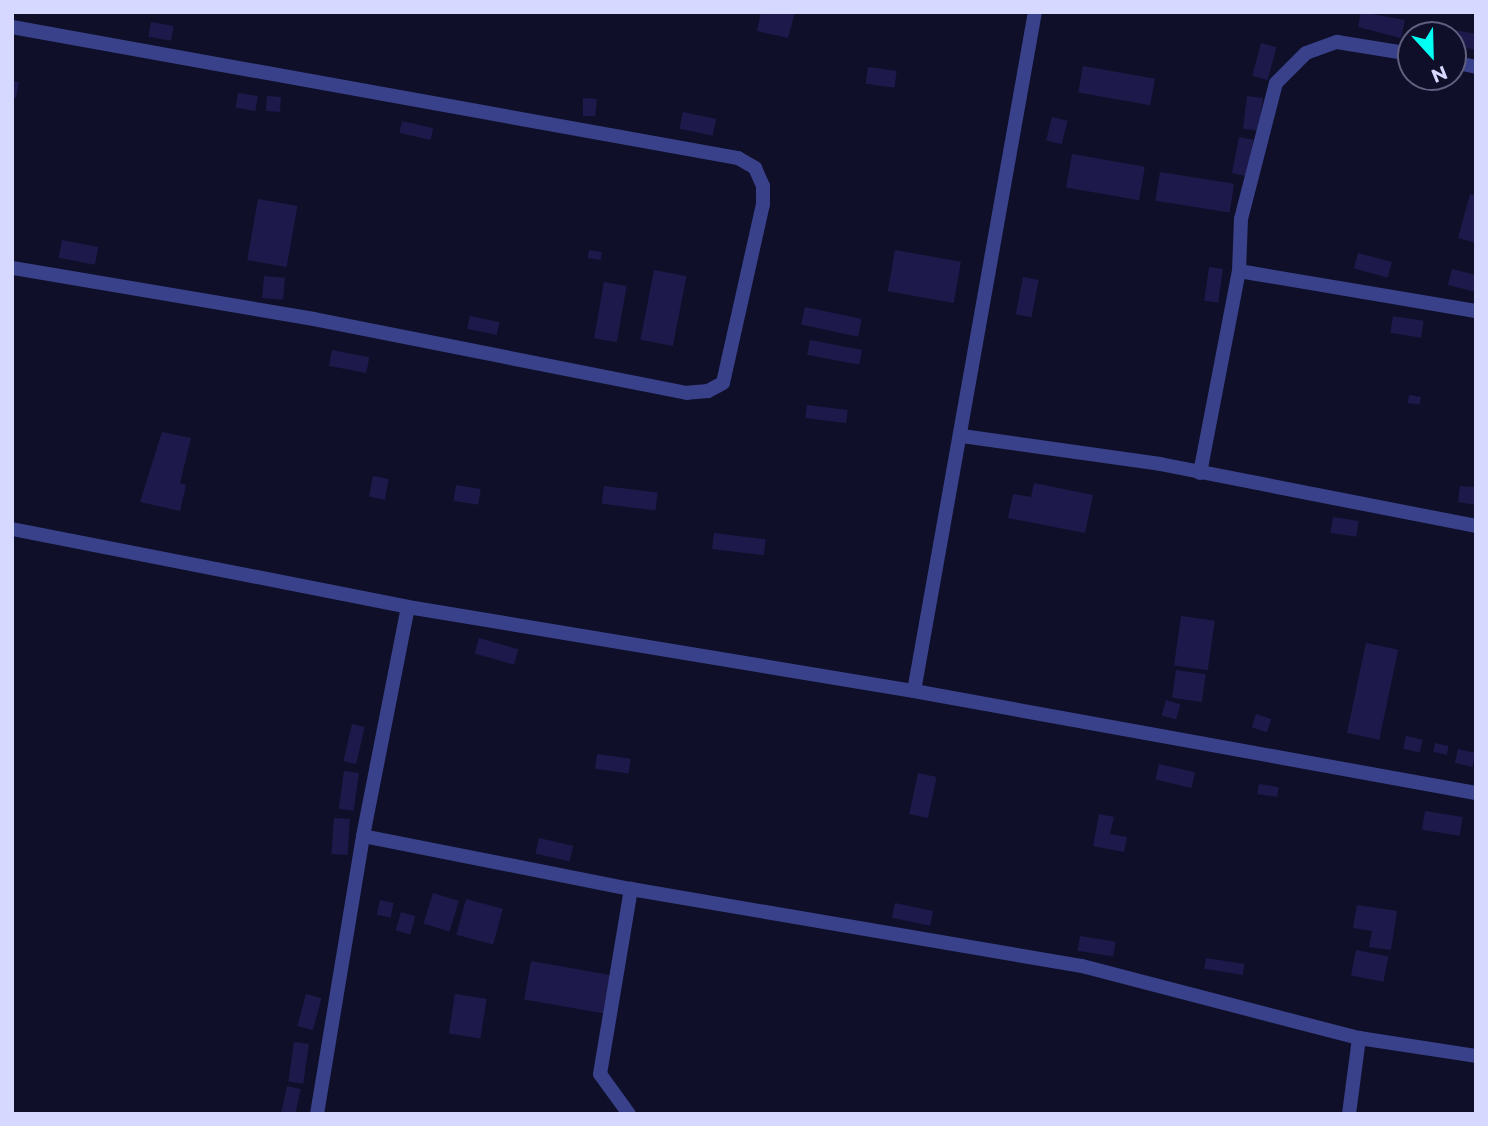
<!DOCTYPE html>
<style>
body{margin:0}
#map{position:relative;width:1488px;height:1126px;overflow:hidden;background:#100f29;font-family:Montserrat,sans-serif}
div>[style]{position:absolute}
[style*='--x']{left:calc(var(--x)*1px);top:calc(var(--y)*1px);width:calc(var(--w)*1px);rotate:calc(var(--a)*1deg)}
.building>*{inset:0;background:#1d1a4b;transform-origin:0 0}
.street>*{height:14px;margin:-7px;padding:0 7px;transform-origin:7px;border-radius:7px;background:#38418a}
span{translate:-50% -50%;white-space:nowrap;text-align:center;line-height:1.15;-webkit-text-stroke:7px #100f29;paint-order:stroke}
.frame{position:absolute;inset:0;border:14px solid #d7d8ff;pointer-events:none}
.north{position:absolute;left:1397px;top:21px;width:70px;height:70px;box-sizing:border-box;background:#100f29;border:2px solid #605f7f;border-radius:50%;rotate:158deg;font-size:19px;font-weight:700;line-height:28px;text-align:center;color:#d7d8ff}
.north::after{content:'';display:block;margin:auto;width:24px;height:32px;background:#03fff4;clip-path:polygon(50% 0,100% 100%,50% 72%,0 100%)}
</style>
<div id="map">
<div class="building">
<div style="clip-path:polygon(761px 12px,795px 12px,788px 38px,757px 31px)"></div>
<div style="clip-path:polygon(1361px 12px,1405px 20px,1401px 38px,1358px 27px)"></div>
<div style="left:151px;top:22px;width:23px;height:15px;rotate:10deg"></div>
<div style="clip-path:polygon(1449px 29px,1476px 34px,1476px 50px,1453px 45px)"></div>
<div style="left:1261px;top:43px;width:16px;height:34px;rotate:15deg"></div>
<div style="left:1083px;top:66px;width:73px;height:27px;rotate:10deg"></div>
<div style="left:868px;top:67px;width:29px;height:17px;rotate:8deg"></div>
<div style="clip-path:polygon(12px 81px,19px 82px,16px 98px,12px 97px)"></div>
<div style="left:238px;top:93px;width:20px;height:15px;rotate:9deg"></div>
<div style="left:267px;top:96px;width:14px;height:15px;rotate:4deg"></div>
<div style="left:1247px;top:96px;width:16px;height:33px;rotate:7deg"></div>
<div style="clip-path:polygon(583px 98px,597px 99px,595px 116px,583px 116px)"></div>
<div style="left:683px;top:112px;width:34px;height:17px;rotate:12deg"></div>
<div style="left:1052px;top:117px;width:16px;height:24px;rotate:14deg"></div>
<div style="left:402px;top:121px;width:32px;height:12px;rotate:13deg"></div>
<div style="left:1239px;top:137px;width:15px;height:37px;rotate:11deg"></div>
<div style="left:1072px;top:154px;width:74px;height:34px;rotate:10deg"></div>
<div style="left:1160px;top:172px;width:75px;height:29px;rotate:9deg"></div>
<div style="clip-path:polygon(1470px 194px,1476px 196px,1476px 243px,1458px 238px)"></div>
<div style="left:258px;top:199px;width:40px;height:62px;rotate:10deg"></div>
<div style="left:62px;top:240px;width:37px;height:18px;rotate:11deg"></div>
<div style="left:589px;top:250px;width:13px;height:8px;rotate:9deg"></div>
<div style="left:895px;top:250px;width:67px;height:42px;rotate:10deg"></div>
<div style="left:1358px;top:253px;width:35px;height:16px;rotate:15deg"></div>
<div style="left:1209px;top:267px;width:14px;height:34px;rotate:8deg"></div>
<div style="clip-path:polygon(1452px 269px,1476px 275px,1476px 292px,1448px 285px)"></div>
<div style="left:654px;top:270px;width:33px;height:71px;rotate:11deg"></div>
<div style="left:264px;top:276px;width:21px;height:22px;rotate:5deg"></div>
<div style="left:1023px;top:277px;width:16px;height:38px;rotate:11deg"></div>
<div style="left:604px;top:282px;width:23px;height:57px;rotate:10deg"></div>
<div style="left:805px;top:307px;width:58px;height:18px;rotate:12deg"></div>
<div style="left:470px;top:316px;width:30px;height:13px;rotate:12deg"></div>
<div style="left:1393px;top:316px;width:31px;height:17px;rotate:9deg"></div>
<div style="left:810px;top:340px;width:53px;height:15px;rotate:11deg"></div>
<div style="left:332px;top:350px;width:38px;height:16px;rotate:11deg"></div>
<div style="left:1409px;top:395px;width:12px;height:8px;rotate:9deg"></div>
<div style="left:807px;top:405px;width:41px;height:13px;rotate:7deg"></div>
<div style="clip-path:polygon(162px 432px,191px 438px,180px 483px,186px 485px,180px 511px,140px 502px)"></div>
<div style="left:373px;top:476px;width:16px;height:21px;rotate:11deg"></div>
<div style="clip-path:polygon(1034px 483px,1093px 495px,1085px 533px,1008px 518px,1013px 494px,1031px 497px)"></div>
<div style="left:456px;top:485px;width:25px;height:16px;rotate:9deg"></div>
<div style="left:604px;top:486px;width:54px;height:18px;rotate:7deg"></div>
<div style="clip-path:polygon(1460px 486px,1476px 487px,1476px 505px,1458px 502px)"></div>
<div style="left:1333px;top:517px;width:26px;height:16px;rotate:9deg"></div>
<div style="left:714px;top:533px;width:52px;height:16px;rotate:7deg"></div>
<div style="left:1181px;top:616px;width:34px;height:50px;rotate:8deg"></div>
<div style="left:479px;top:638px;width:41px;height:16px;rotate:16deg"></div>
<div style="left:1366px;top:643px;width:33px;height:92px;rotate:12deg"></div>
<div style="left:1176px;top:670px;width:30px;height:28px;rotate:8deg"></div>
<div style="left:1166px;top:700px;width:15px;height:16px;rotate:16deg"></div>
<div style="left:1256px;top:714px;width:16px;height:14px;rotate:18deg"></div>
<div style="left:352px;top:724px;width:13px;height:38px;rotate:13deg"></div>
<div style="left:1406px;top:736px;width:17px;height:13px;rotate:13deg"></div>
<div style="left:1435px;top:743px;width:14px;height:9px;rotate:12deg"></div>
<div style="left:1458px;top:749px;width:18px;height:14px;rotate:13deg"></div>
<div style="left:597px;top:754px;width:34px;height:15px;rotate:8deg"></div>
<div style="left:1159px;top:764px;width:37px;height:16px;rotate:13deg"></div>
<div style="left:344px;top:771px;width:15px;height:38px;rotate:8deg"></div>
<div style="left:918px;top:773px;width:19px;height:42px;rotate:12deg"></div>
<div style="left:1259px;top:784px;width:20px;height:10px;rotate:9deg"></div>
<div style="left:1425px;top:811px;width:38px;height:19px;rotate:9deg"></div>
<div style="clip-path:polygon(1099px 814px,1114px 817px,1110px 834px,1127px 837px,1124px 852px,1093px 846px)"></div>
<div style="left:334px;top:818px;width:16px;height:36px;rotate:4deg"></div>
<div style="left:539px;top:838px;width:35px;height:16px;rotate:13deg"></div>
<div style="left:433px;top:893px;width:27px;height:32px;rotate:17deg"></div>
<div style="left:466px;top:899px;width:38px;height:37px;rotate:15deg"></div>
<div style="left:380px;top:900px;width:14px;height:15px;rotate:12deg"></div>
<div style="left:895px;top:903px;width:39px;height:15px;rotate:12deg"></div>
<div style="clip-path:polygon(1357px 905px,1397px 911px,1391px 950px,1369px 947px,1372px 931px,1353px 928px)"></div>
<div style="left:401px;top:912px;width:15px;height:19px;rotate:16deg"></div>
<div style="left:1080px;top:936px;width:36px;height:15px;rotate:9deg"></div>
<div style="left:1356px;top:950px;width:33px;height:26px;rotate:11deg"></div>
<div style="left:1206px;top:958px;width:39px;height:11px;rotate:9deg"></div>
<div style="left:531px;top:961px;width:80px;height:39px;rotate:10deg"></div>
<div style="left:306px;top:994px;width:16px;height:33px;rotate:15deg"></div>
<div style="left:455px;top:994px;width:32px;height:40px;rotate:9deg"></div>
<div style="left:294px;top:1042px;width:15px;height:40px;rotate:8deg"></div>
<div style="left:287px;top:1086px;width:14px;height:28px;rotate:12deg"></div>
</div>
<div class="street">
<div style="--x:12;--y:27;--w:738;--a:10.23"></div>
<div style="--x:738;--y:158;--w:20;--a:30"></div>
<div style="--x:755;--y:168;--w:20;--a:66"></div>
<div style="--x:763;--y:186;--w:18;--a:90"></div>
<div style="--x:763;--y:204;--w:183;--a:102.6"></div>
<div style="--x:723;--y:383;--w:17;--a:152"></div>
<div style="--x:708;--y:391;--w:21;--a:175"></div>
<div style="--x:687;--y:393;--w:380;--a:-168.8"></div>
<div style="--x:314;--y:319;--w:306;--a:-170.4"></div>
<div style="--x:1453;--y:62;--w:24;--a:12"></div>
<div style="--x:1239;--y:271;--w:240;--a:9.6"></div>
<div style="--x:962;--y:436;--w:200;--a:8"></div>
<div style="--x:1160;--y:464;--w:322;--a:11.1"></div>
<div style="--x:1200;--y:473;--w:206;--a:-79.1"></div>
<div style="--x:1239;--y:271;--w:52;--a:-87.8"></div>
<div style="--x:1241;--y:219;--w:140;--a:-75.6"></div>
<div style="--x:1276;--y:83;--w:42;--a:-45"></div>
<div style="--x:1306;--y:53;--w:33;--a:-20"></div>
<div style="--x:1337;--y:42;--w:75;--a:9.2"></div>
<div style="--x:12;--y:529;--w:404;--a:11.1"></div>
<div style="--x:408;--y:607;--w:513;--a:9.43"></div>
<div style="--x:914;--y:691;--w:571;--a:10.29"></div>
<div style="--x:914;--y:691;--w:690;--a:-79.9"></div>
<div style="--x:363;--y:836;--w:273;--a:11.2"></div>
<div style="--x:631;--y:889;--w:458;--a:9.7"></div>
<div style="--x:1082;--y:966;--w:286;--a:14.6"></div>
<div style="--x:1359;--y:1038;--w:118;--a:8.7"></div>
<div style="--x:317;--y:1114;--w:282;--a:-80.6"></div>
<div style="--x:363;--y:836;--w:233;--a:-78.9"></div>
<div style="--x:629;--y:1114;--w:49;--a:-125.9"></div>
<div style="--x:600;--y:1074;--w:188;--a:-80.5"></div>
<div style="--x:1349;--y:1114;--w:77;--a:-82.5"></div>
</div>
<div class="frame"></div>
<div class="north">N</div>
</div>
